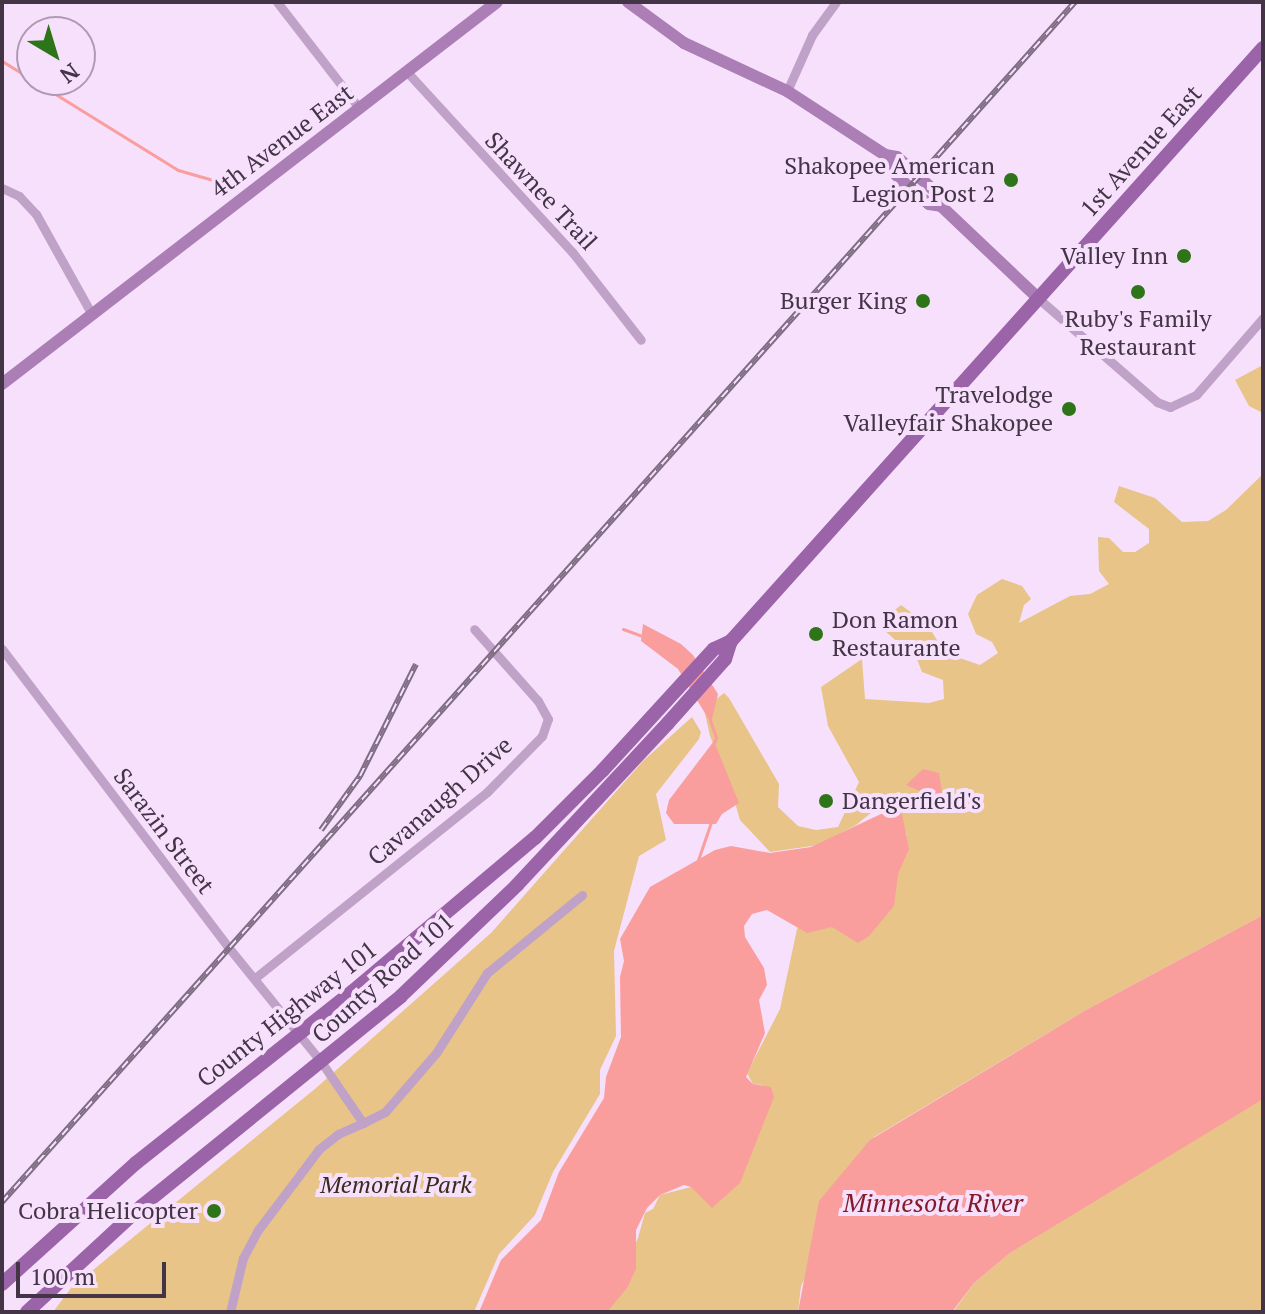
<!DOCTYPE html>
<style>
body{margin:0}
#map{position:relative;width:1265px;height:1314px;overflow:hidden;background:#f6e0fc;font-family:"PT Serif",serif}
div>[style]{position:absolute}
[style*='--x']{left:calc(var(--x)*1px);top:calc(var(--y)*1px);width:calc(var(--w)*1px);rotate:calc(var(--a)*1deg)}
.green>*{inset:0;background:#e8c488}
.water>*{inset:0;background:#fa9d9d}
.stream>*{height:3px;margin:-1.5px;padding:0 1.5px;transform-origin:1.5px;border-radius:1.5px;background:#fa9d9d}
.street>*{height:9px;margin:-4.5px;padding:0 4.5px;transform-origin:4.5px;border-radius:4.5px;background:#c0a1c7}
.secondary>*{height:12px;margin:-6px;padding:0 6px;transform-origin:6px;border-radius:6px;background:#ab7eb5}
.primary>*{height:14px;margin:-7px;padding:0 7px;transform-origin:7px;border-radius:7px;background:#9b63a8}
.rail>*{height:6px;margin-top:-3px;transform-origin:0;background:repeating-linear-gradient(90deg,#f6e0fc 0 9px,#7e6d82 0 18px);box-sizing:border-box;border-block:2px solid #7e6d82}
.dots>*{width:22px;height:22px;translate:-50% -50%;box-sizing:border-box;border:4px solid #f6e0fc;border-radius:50%}
span{translate:-50% -50%;white-space:nowrap;text-align:center;line-height:1.15;-webkit-text-stroke:8px #f6e0fc;paint-order:stroke}
.street-label{font-size:24px;color:#433446}
.poi-label{font-size:24px;color:#433446}
.right{translate:-100% -50%;text-align:right}
.left{translate:0 -50%;text-align:left}
.park-label{font-size:24px;color:#382d1b;font-style:italic}
.water-label{font-size:26px;color:#821c28;font-style:italic}
.frame{position:absolute;inset:0;border:4px solid #433446;pointer-events:none}
.north{position:absolute;left:16px;top:16px;width:80px;height:80px;box-sizing:border-box;background:#f6e0fc;border:2px solid #ae9bb3;border-radius:50%;rotate:142deg;font-size:22px;font-weight:700;line-height:32px;text-align:center;color:#433446}
.north::after{content:'';display:block;margin:auto;width:28px;height:36px;background:#2d7518;clip-path:polygon(50% 0,100% 100%,50% 72%,0 100%)}
.scale{position:absolute;left:16px;top:1262px;width:150px;height:36px;box-sizing:border-box;border:4px solid #433446;border-top:0;padding-left:10px;font-size:24px;line-height:28px;white-space:nowrap;color:#433446;-webkit-text-stroke:6px #f6e0fc;paint-order:stroke}
</style>
<div id="map">
<div class="green">
<div style="clip-path:polygon(1263px 365px,1263px 413px,1249px 406px,1235px 380px)"></div>
<div style="clip-path:polygon(1263px 474px,1263px 915px,1086px 1010px,874px 1137px,801px 1286px,798px 1312px,606px 1311px,638px 1238px,645px 1213px,653px 1209px,660px 1195px,691px 1187px,763px 1085px,753px 1084px,747px 1073px,780px 1009px,797px 929px,907px 835px,882px 804px,856px 825px,819px 845px,770px 852px,740px 820px,730px 785px,710px 736px,704px 709px,724px 693px,729px 698px,779px 784px,778px 807px,798px 826px,816px 830px,838px 827px,859px 782px,828px 726px,821px 687px,862px 659px,865px 699px,929px 703px,944px 699px,943px 680px,922px 672px,912px 646px,901px 645px,885px 631px,886px 617px,901px 605px,927px 624px,945px 653px,980px 665px,998px 653px,992px 642px,976px 634px,968px 614px,977px 595px,1002px 579px,1022px 586px,1031px 599px,1024px 605px,1019px 623px,1070px 596px,1090px 594px,1109px 584px,1099px 571px,1098px 537px,1109px 538px,1123px 552px,1135px 552px,1149px 543px,1149px 529px,1114px 502px,1119px 486px,1155px 498px,1182px 522px,1208px 521px,1226px 510px)"></div>
<div style="clip-path:polygon(692px 717px,701px 732px,699px 739px,656px 794px,666px 840px,639px 856px,614px 951px,616px 1036px,600px 1070px,600px 1094px,553px 1172px,535px 1215px,499px 1254px,474px 1312px,53px 1312px,71px 1288px,316px 1088px,491px 933px,643px 761px)"></div>
<div style="clip-path:polygon(1263px 1029px,1263px 1312px,953px 1312px,974px 1283px,1010px 1253px,1177px 1149px,1140px 1103px)"></div>
</div>
<div class="water">
<div style="clip-path:polygon(643px 624px,681px 644px,693px 655px,718px 694px,711px 723px,678px 669px,641px 641px)"></div>
<div style="clip-path:polygon(714px 741px,739px 803px,722px 814px,716px 824px,674px 824px,666px 813px,669px 800px)"></div>
<div style="clip-path:polygon(923px 769px,939px 773px,942px 792px,936px 798px,906px 785px)"></div>
<div style="clip-path:polygon(881px 814px,902px 814px,909px 849px,898px 874px,894px 906px,869px 936px,858px 943px,832px 927px,807px 933px,767px 910px,752px 914px,744px 926px,745px 937px,764px 968px,767px 985px,759px 1000px,765px 1033px,746px 1077px,753px 1084px,771px 1087px,774px 1097px,740px 1183px,712px 1208px,691px 1187px,684px 1185px,660px 1195px,647px 1208px,636px 1230px,636px 1269px,627px 1288px,607px 1312px,479px 1312px,501px 1260px,541px 1220px,559px 1172px,604px 1098px,606px 1077px,621px 1037px,620px 977px,624px 961px,620px 939px,650px 887px,715px 850px,731px 846px,770px 853px,811px 847px)"></div>
<div style="clip-path:polygon(1263px 915px,1263px 1099px,1010px 1253px,974px 1283px,952px 1312px,798px 1312px,819px 1201px,870px 1140px,1086px 1010px)"></div>
</div>
<div class="stream">
<div style="--x:2;--y:61;--w:207;--a:31.8"></div>
<div style="--x:178;--y:170;--w:40;--a:16"></div>
<div style="--x:623;--y:629;--w:20;--a:20"></div>
<div style="--x:710;--y:720;--w:18;--a:71"></div>
<div style="--x:716;--y:737;--w:6;--a:108"></div>
<div style="--x:698;--y:860;--w:40;--a:-71.1"></div>
</div>
<div class="street">
<div style="--x:277;--y:2;--w:135;--a:52.2"></div>
<div style="--x:408;--y:73;--w:244;--a:47.5"></div>
<div style="--x:573;--y:253;--w:110;--a:52"></div>
<div style="--x:787;--y:91;--w:61;--a:-65.9"></div>
<div style="--x:812;--y:35;--w:41;--a:-54"></div>
<div style="--x:2;--y:188;--w:19;--a:25"></div>
<div style="--x:19;--y:196;--w:25;--a:47"></div>
<div style="--x:36;--y:214;--w:113;--a:60.9"></div>
<div style="--x:1039;--y:299;--w:157;--a:41.1"></div>
<div style="--x:1157;--y:402;--w:14;--a:21"></div>
<div style="--x:1170;--y:407;--w:29;--a:-25"></div>
<div style="--x:1196;--y:395;--w:102;--a:-49"></div>
<div style="--x:2;--y:649;--w:375;--a:52.8"></div>
<div style="--x:229;--y:948;--w:148;--a:51"></div>
<div style="--x:322;--y:1063;--w:73;--a:55.7"></div>
<div style="--x:363;--y:1123;--w:25;--a:-27"></div>
<div style="--x:385;--y:1112;--w:78;--a:-49.2"></div>
<div style="--x:436;--y:1053;--w:95;--a:-57.5"></div>
<div style="--x:487;--y:973;--w:123;--a:-39.4"></div>
<div style="--x:255;--y:978;--w:297;--a:-38.7"></div>
<div style="--x:487;--y:792;--w:78;--a:-45.5"></div>
<div style="--x:542;--y:736;--w:18;--a:-71"></div>
<div style="--x:548;--y:719;--w:21;--a:-119"></div>
<div style="--x:538;--y:701;--w:96;--a:-131.6"></div>
<div style="--x:230;--y:1312;--w:56;--a:-76.5"></div>
<div style="--x:243;--y:1258;--w:32;--a:-62"></div>
<div style="--x:258;--y:1230;--w:101;--a:-53"></div>
<div style="--x:319;--y:1149;--w:24;--a:-38"></div>
<div style="--x:338;--y:1134;--w:27;--a:-24"></div>
</div>
<div class="secondary">
<div style="--x:628;--y:2;--w:69;--a:36.2"></div>
<div style="--x:684;--y:43;--w:114;--a:25"></div>
<div style="--x:787;--y:91;--w:117;--a:33.1"></div>
<div style="--x:885;--y:155;--w:12;--a:9"></div>
<div style="--x:897;--y:157;--w:55;--a:42.1"></div>
<div style="--x:938;--y:194;--w:12;--a:76"></div>
<div style="--x:941;--y:206;--w:135;--a:43.5"></div>
<div style="--x:885;--y:155;--w:14;--a:73"></div>
<div style="--x:889;--y:168;--w:29;--a:44"></div>
<div style="--x:910;--y:188;--w:25;--a:40"></div>
<div style="--x:929;--y:204;--w:12;--a:9"></div>
<div style="--x:2;--y:384;--w:625;--a:-37.66"></div>
</div>
<div class="primary">
<div style="--x:2;--y:1284;--w:181;--a:-42.1"></div>
<div style="--x:136;--y:1163;--w:277;--a:-38.4"></div>
<div style="--x:353;--y:991;--w:238;--a:-40.1"></div>
<div style="--x:535;--y:838;--w:96;--a:-45"></div>
<div style="--x:603;--y:770;--w:164;--a:-47.5"></div>
<div style="--x:714;--y:649;--w:19;--a:-25"></div>
<div style="--x:27;--y:1312;--w:156;--a:-42.7"></div>
<div style="--x:142;--y:1206;--w:333;--a:-39"></div>
<div style="--x:401;--y:996;--w:161;--a:-43.7"></div>
<div style="--x:517;--y:885;--w:221;--a:-47"></div>
<div style="--x:668;--y:723;--w:86;--a:-48.3"></div>
<div style="--x:725;--y:659;--w:19;--a:-72"></div>
<div style="--x:731;--y:641;--w:797;--a:-48.1"></div>
</div>
<div class="rail">
<div style="--x:321;--y:830;--w:67;--a:-54.2"></div>
<div style="--x:360;--y:776;--w:125;--a:-63.4"></div>
<div style="--x:2;--y:1202;--w:1610;--a:-48.2"></div>
</div>
<div class="dots">
<div style="left:1011px;top:180px;background:#2d7518"></div>
<div style="left:1184px;top:256px;background:#2d7518"></div>
<div style="left:1138px;top:292px;background:#2d7518"></div>
<div style="left:923px;top:301px;background:#2d7518"></div>
<div style="left:1069px;top:409px;background:#2d7518"></div>
<div style="left:816px;top:634px;background:#2d7518"></div>
<div style="left:826px;top:801px;background:#2d7518"></div>
<div style="left:214px;top:1211px;background:#2d7518"></div>
</div>
<div class="street-label">
<span style="left:282px;top:141px;rotate:-37deg">4th Avenue East</span>
<span style="left:1141px;top:151px;rotate:-48deg">1st Avenue East</span>
<span style="left:541px;top:191px;rotate:47deg">Shawnee Trail</span>
<span style="left:440px;top:801px;rotate:-41deg">Cavanaugh Drive</span>
<span style="left:164px;top:831px;rotate:53deg">Sarazin Street</span>
<span style="left:383px;top:978px;rotate:-42deg">County Road 101</span>
<span style="left:287px;top:1014px;rotate:-38deg">County Highway 101</span>
</div>
<div class="poi-label">
<span class="right" style="left:995px;top:180px">Shakopee American<br>Legion Post 2</span>
<span class="right" style="left:1168px;top:256px">Valley Inn</span>
<span class="right" style="left:907px;top:301px">Burger King</span>
<span style="left:1138px;top:333px">Ruby's Family<br>Restaurant</span>
<span class="right" style="left:1053px;top:409px">Travelodge<br>Valleyfair Shakopee</span>
<span class="left" style="left:832px;top:634px">Don Ramon<br>Restaurante</span>
<span class="left" style="left:842px;top:801px">Dangerfield's</span>
<span class="right" style="left:198px;top:1211px">Cobra Helicopter</span>
</div>
<div class="park-label">
<span style="left:396px;top:1185px">Memorial Park</span>
</div>
<div class="water-label">
<span style="left:933px;top:1203px">Minnesota River</span>
</div>
<div class="frame"></div>
<div class="north">N</div>
<div class="scale">100 m</div>
</div>
